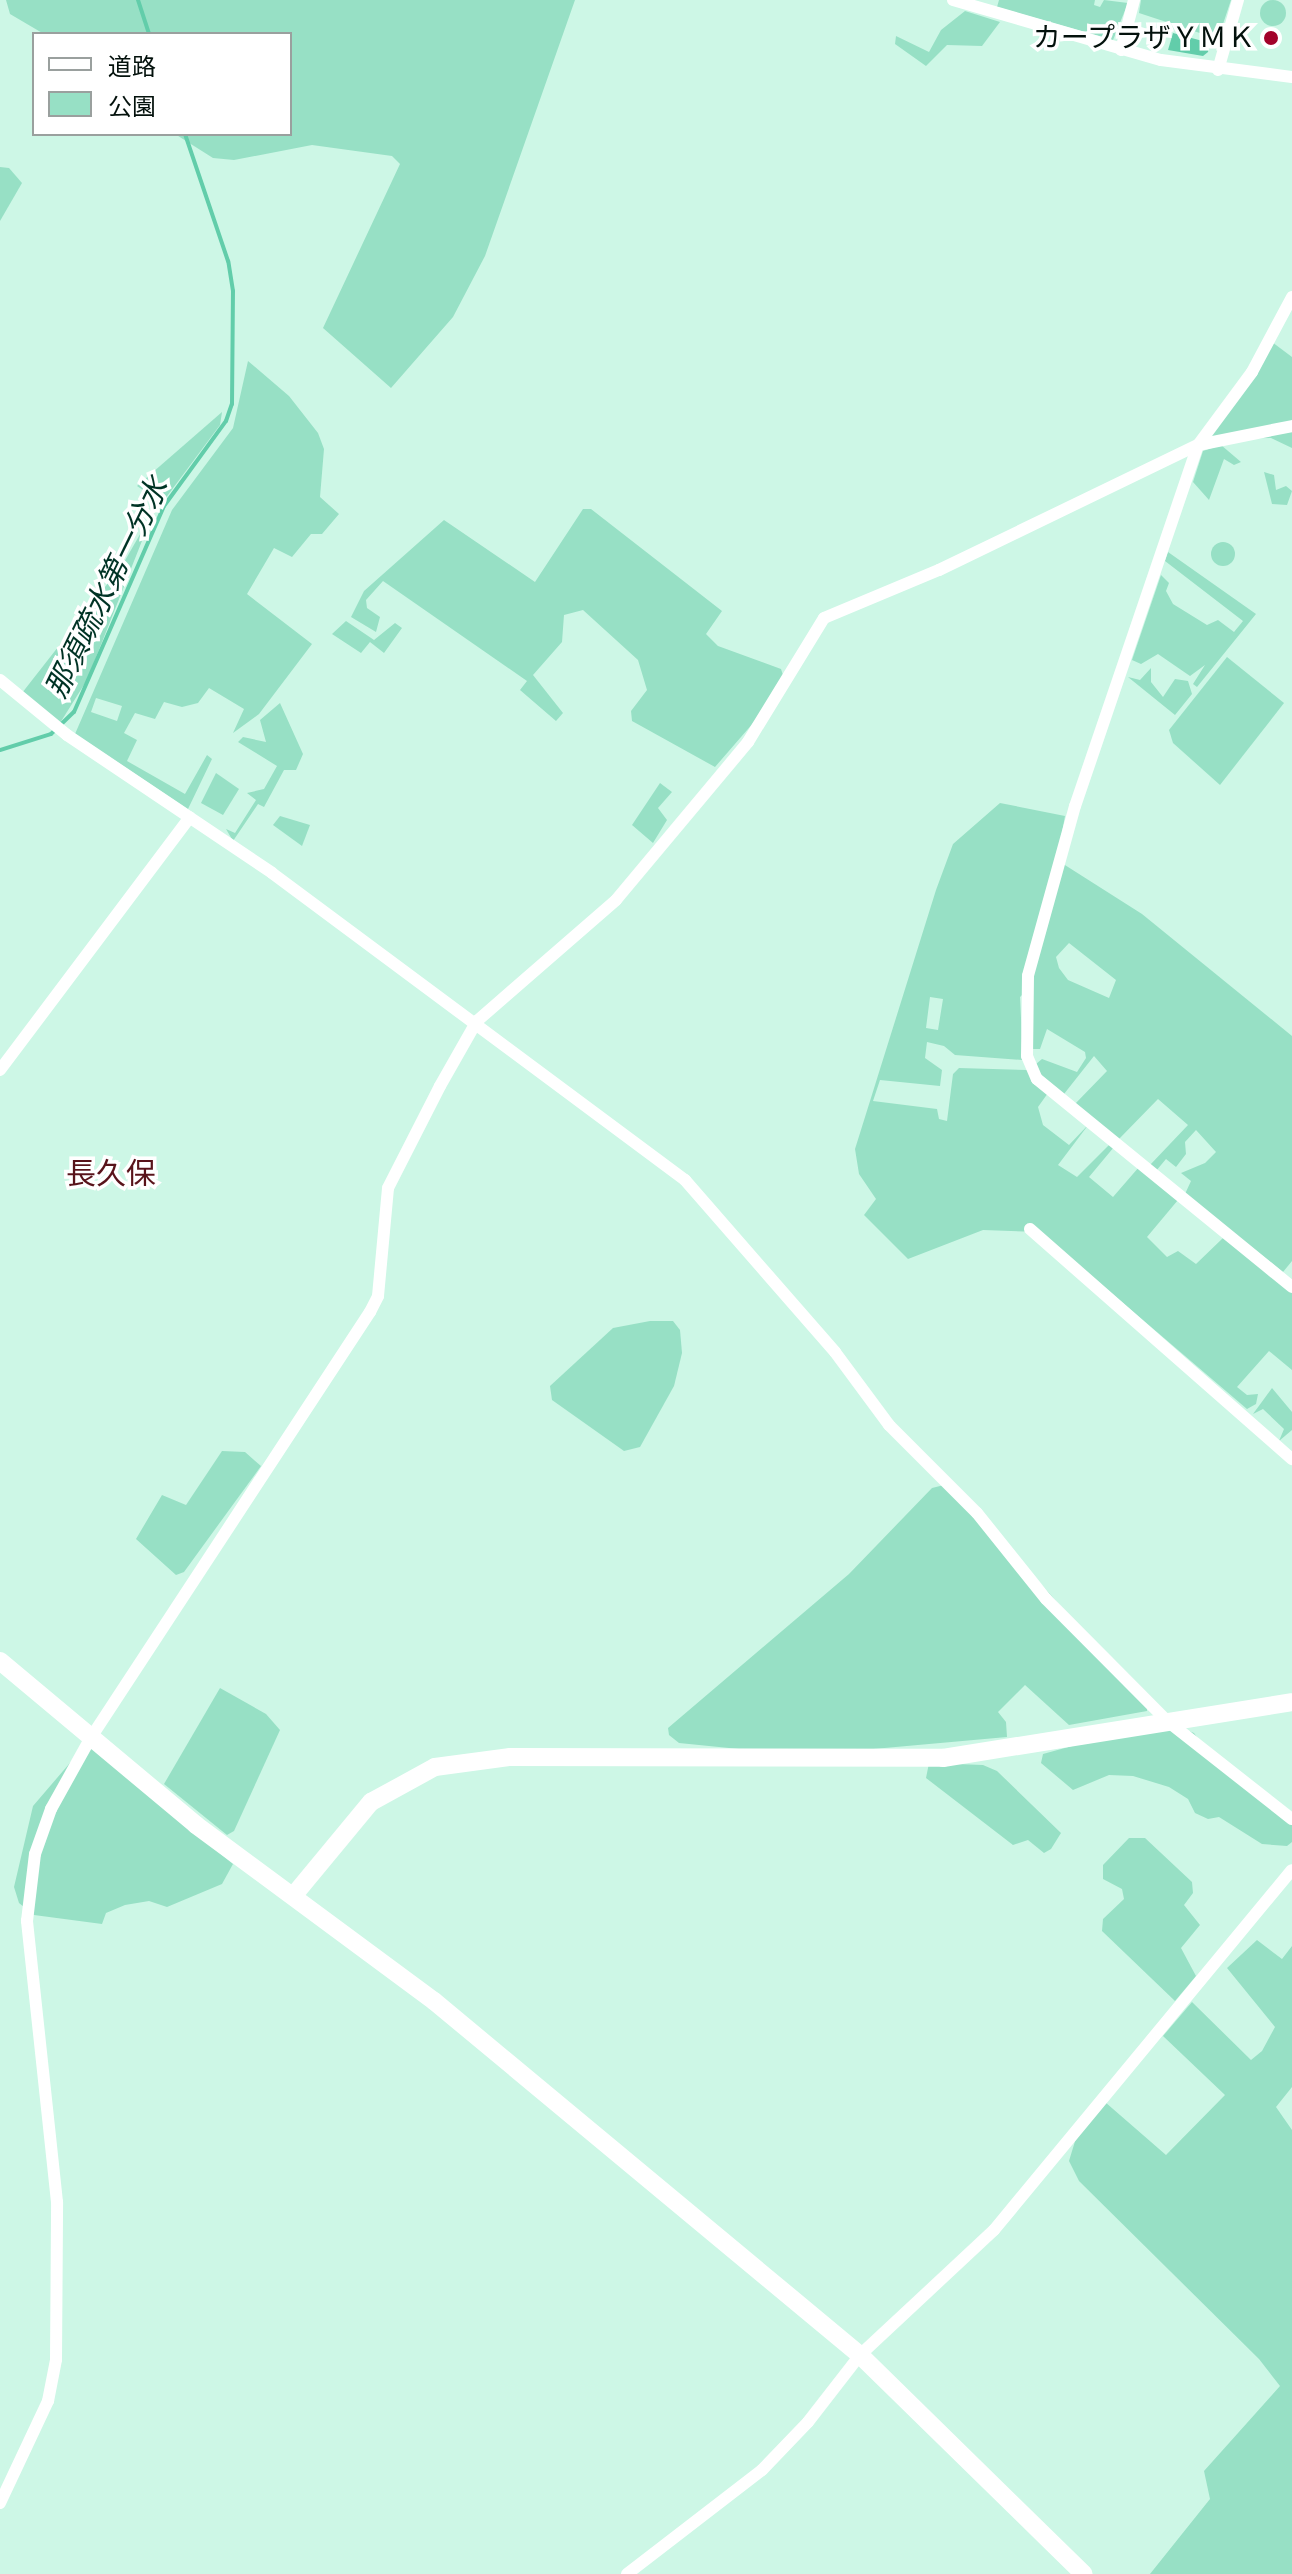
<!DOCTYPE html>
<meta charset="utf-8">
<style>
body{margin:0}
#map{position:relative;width:1292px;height:2574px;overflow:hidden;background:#cdf7e6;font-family:Helvetica,"Noto Sans JP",sans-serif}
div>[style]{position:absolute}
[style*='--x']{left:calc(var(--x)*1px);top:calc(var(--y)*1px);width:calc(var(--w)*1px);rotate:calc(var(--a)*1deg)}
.green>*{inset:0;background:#97e0c5}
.round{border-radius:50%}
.water>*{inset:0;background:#62cdaa}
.stream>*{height:4px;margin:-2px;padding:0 2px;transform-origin:2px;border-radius:2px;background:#62cdaa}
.street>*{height:12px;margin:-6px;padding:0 6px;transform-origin:6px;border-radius:6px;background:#fff}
.secondary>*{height:18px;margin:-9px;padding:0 9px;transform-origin:9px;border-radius:9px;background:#fff}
.dots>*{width:22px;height:22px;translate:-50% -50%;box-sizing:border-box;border:4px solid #fff;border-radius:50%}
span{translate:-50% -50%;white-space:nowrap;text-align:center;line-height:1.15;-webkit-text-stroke:7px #fff;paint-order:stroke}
.poi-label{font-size:28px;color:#03110c}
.right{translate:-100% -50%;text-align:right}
.water-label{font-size:30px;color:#003325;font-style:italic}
.neighbourhood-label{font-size:30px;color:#58131a}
.legend{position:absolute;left:32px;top:32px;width:260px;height:104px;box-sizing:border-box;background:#fff;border:2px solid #9aa09e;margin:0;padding:10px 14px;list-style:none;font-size:24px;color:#03110c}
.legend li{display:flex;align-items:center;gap:16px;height:40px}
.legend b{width:40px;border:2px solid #9aa09e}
</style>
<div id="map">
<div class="green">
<div class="round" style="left:1260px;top:0;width:26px;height:26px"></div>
<div style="clip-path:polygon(6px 0,575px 0,485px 256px,453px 317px,391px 388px,323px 328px,400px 164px,392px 156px,312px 145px,234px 160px,213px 158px,175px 134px,290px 134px,290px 34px,44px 34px,10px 14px)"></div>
<div style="clip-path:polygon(999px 0,1095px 0,1094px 5px,1100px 7px,1104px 0,1128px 3px,1113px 40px,997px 7px)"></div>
<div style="clip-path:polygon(1141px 0,1231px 0,1218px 39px,1139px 13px)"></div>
<div style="clip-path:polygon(965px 11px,1000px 22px,982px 46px,947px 45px,926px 66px,895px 44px,896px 36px,929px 52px,941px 30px)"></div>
<div style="clip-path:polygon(0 167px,9px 168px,22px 183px,0 221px)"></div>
<div style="clip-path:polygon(1272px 342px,1292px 357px,1292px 448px,1271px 438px,1208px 439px,1263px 344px)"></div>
<div style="clip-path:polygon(evenodd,248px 361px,289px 396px,318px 433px,324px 449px,320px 497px,339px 514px,322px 534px,311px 534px,292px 557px,274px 548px,247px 594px,312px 644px,259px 714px,233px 733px,244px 709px,209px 688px,198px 703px,182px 707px,164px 702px,155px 719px,135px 713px,124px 733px,137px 740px,127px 761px,185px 794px,207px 755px,212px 759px,188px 809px,75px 734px,172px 510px,233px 428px,248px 361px,96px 698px,122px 706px,117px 721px,91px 712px,96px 698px)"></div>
<div style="clip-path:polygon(222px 412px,220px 425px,162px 503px,137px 486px)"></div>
<div style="clip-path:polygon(1221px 445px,1241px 462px,1234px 465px,1224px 459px,1209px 500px,1193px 482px,1203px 451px)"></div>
<div style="clip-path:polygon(1264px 472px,1274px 475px,1276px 490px,1286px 486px,1292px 491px,1287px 505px,1272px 504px)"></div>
<div style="clip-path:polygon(155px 508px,87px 680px,60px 723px,22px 693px,123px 564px)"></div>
<div style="clip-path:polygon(583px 509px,591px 509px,722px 611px,706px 634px,718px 646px,781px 669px,783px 675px,768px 706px,715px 767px,632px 721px,631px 711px,647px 690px,638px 660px,583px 610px,564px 615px,562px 642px,533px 675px,563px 713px,556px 721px,520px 690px,527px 681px,383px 581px,366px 600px,367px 608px,380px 617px,376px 632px,351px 617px,364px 591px,444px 520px,535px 582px)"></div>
<div class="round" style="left:1211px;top:542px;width:24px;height:24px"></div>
<div style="clip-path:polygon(1168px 552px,1256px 614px,1197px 687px,1193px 684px,1205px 665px,1190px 676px,1158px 654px,1141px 664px,1132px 660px,1161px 575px,1169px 583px,1166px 591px,1173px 604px,1207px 625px,1218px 620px,1234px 632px,1243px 621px,1165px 561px)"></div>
<div style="clip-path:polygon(346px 621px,374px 640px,395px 623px,402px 628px,384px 653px,370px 642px,361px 653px,332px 634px)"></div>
<div style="clip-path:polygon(1227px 657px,1284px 703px,1220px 785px,1173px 743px,1169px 730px)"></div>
<div style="clip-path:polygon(1151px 668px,1151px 682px,1163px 697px,1175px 679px,1188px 681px,1192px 694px,1175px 715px,1128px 677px,1140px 680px)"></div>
<div style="clip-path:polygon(280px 703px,303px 754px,296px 770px,284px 770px,264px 807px,258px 804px,233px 841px,226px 829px,235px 833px,256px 800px,247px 793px,264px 789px,277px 766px,238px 742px,243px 737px,266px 742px,260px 720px)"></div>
<div style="clip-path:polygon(216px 773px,239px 789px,223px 815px,201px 803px)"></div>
<div style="clip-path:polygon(660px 783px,672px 792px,658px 808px,667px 820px,653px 843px,632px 825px)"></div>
<div style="clip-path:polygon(evenodd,1000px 803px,1065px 816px,1057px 860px,1142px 914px,1292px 1036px,1292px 1261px,1283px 1272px,1185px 1194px,1191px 1181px,1181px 1173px,1205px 1163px,1216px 1152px,1196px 1130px,1185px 1142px,1186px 1154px,1176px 1167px,1166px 1159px,1156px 1171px,1150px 1165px,1188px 1125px,1158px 1099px,1119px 1139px,1074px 1105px,1107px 1071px,1094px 1056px,1064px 1094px,1040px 1074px,1036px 1064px,1042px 1059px,1077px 1072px,1086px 1058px,1085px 1052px,1047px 1029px,1040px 1049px,1031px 1049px,1031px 986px,1020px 997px,1023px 1060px,955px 1055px,944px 1046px,927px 1042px,925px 1058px,942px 1070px,940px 1086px,880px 1080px,873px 1101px,937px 1109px,939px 1119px,947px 1121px,953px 1074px,959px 1068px,1027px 1070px,1048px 1093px,1038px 1107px,1043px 1125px,1069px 1145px,1089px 1124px,1058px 1165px,1077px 1177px,1110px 1144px,1114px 1147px,1089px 1177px,1113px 1197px,1139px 1167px,1178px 1200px,1147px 1237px,1167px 1257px,1178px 1251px,1196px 1264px,1223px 1238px,1292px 1292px,1292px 1370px,1269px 1351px,1237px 1387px,1247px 1395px,1258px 1394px,1256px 1404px,1247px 1409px,1040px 1232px,983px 1230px,908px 1259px,864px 1215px,876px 1199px,859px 1174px,855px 1149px,936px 890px,953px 844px,1000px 803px,1069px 943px,1116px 980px,1109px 998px,1068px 980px,1059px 968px,1056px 957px,1069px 943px,1000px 803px,930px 997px,943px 999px,938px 1030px,926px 1028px,930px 997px)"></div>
<div style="clip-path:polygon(280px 816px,310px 825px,302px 846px,273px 825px)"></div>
<div style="clip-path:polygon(650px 1321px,673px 1321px,680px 1330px,682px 1353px,674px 1386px,640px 1447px,624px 1451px,552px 1400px,550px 1386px,613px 1328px)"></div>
<div style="clip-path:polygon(1272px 1388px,1292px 1412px,1292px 1430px,1279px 1441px,1284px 1429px,1263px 1409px,1253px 1414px)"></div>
<div style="clip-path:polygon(222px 1451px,245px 1452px,261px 1466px,184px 1572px,176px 1575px,136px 1539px,162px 1495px,186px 1505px)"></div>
<div style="clip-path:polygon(952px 1483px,1147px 1704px,1147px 1711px,1069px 1725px,1025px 1685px,998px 1712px,1006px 1722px,1007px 1737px,840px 1752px,739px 1749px,679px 1743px,669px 1735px,668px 1728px,849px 1574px,932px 1488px)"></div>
<div style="clip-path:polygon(220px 1688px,266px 1714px,280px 1730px,234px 1831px,227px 1835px,164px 1784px)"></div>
<div style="clip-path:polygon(1179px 1727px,1194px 1733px,1203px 1746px,1292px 1812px,1292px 1842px,1287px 1846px,1262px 1844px,1219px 1817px,1208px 1819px,1195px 1813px,1188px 1799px,1169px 1787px,1133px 1776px,1109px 1775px,1073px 1790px,1041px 1763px,1043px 1754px,1083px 1743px)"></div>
<div style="clip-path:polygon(93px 1749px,233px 1864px,222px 1884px,167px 1907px,149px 1901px,125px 1905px,106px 1913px,102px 1924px,34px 1915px,19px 1903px,14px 1887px,33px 1806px,81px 1750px)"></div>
<div style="clip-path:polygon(929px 1763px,983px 1765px,997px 1771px,1061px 1833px,1051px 1849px,1044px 1853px,1028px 1840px,1013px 1845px,926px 1778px)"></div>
<div style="clip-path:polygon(1129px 1838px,1145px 1838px,1192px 1882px,1193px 1893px,1184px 1905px,1200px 1925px,1181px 1948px,1196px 1976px,1175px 2001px,1102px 1931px,1103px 1919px,1124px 1899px,1122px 1889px,1103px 1879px,1103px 1865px)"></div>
<div style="clip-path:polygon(1257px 1940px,1282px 1959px,1292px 1946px,1292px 2087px,1276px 2107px,1292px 2130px,1292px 2574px,1150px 2574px,1210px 2499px,1204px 2471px,1280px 2386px,1259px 2359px,1079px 2181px,1069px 2161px,1076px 2138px,1105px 2102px,1166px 2155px,1225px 2095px,1163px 2036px,1192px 2002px,1251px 2060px,1262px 2051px,1275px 2027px,1227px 1968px)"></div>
</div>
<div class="water">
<div style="clip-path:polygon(1173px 33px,1210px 43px,1208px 52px,1203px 56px,1168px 50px)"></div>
</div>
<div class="stream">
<div style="--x:138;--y:0;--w:36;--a:72"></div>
<div style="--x:0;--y:750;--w:53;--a:-17.4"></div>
<div style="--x:51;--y:734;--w:32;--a:-44"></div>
<div style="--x:74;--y:712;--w:225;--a:-66.4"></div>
<div style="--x:164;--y:506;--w:105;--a:-53.9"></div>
<div style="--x:226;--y:421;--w:18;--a:-71"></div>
<div style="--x:232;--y:404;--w:113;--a:-89.5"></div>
<div style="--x:233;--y:291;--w:30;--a:-99"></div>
<div style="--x:228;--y:261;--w:134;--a:-108.7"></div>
</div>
<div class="street">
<div style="--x:953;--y:0;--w:216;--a:16.1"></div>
<div style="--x:1161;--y:60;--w:132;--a:7.4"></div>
<div style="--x:1121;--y:50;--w:52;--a:-75.4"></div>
<div style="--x:1218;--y:70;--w:73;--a:-74.1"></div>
<div style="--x:1198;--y:445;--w:381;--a:108.8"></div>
<div style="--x:1075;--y:806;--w:176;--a:105.5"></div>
<div style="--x:1028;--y:976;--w:80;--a:90.7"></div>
<div style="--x:1027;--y:1056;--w:25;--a:67"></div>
<div style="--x:1037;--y:1079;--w:329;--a:39.2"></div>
<div style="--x:1198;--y:445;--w:96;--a:-11.4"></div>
<div style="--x:0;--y:680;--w:87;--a:39.4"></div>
<div style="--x:67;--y:735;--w:247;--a:33.9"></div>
<div style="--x:272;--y:873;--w:515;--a:36.62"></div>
<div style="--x:685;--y:1180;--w:228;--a:48.9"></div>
<div style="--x:835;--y:1352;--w:91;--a:53.5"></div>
<div style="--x:889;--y:1425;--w:124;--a:45"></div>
<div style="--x:977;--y:1513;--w:110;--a:51.3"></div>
<div style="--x:1046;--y:1599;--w:170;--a:45.2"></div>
<div style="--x:1166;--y:1720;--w:160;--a:38.2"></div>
<div style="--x:0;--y:1070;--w:316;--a:-53.1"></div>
<div style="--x:1030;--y:1229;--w:349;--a:41.3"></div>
<div style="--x:0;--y:2503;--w:113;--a:-64.8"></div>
<div style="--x:48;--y:2401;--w:42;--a:-79"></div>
<div style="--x:56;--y:2360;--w:158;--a:-89.6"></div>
<div style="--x:57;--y:2202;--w:283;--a:-96.1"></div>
<div style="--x:27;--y:1921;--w:67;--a:-83.2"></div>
<div style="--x:35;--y:1854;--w:48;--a:-70.4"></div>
<div style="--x:51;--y:1809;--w:80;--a:-60.9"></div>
<div style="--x:90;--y:1739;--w:511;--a:-56.75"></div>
<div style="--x:370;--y:1312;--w:18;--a:-63"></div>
<div style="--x:378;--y:1296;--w:108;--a:-84.7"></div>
<div style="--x:388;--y:1188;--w:114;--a:-63"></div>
<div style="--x:440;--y:1086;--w:75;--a:-60.4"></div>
<div style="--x:477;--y:1021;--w:184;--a:-41"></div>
<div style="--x:616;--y:900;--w:206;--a:-50.1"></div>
<div style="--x:748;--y:742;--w:145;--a:-58.5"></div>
<div style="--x:824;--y:618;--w:125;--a:-22.7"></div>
<div style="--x:939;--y:570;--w:288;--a:-25.8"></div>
<div style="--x:1198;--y:445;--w:91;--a:-53.5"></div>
<div style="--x:1252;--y:372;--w:85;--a:-61.9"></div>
<div style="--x:627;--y:2574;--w:170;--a:-37.6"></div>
<div style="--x:762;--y:2470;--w:66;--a:-46.2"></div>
<div style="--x:808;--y:2422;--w:85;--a:-52.2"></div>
<div style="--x:860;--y:2355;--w:183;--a:-43"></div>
<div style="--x:994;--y:2230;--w:467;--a:-50.4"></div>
</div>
<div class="secondary">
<div style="--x:0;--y:1661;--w:256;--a:39.9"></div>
<div style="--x:196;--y:1825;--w:296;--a:36.5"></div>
<div style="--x:434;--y:2001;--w:554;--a:39.73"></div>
<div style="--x:860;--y:2355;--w:313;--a:44.4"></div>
<div style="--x:294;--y:1895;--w:121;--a:-50.4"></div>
<div style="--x:371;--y:1802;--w:73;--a:-28.7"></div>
<div style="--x:435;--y:1767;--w:76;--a:-7.6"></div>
<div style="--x:510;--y:1757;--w:433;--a:0.1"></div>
<div style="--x:943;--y:1758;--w:353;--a:-9.1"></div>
</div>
<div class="dots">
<div style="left:1271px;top:38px;background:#a2022a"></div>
</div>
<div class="poi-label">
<span class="right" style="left:1255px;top:38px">カープラザＹＭＫ</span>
</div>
<div class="water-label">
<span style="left:107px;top:588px;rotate:-64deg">那須疏水第一分水</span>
</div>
<div class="neighbourhood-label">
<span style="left:111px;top:1174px">長久保</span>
</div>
<ul class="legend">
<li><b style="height:10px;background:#fff"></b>道路</li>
<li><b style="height:22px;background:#97e0c5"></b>公園</li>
</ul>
</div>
